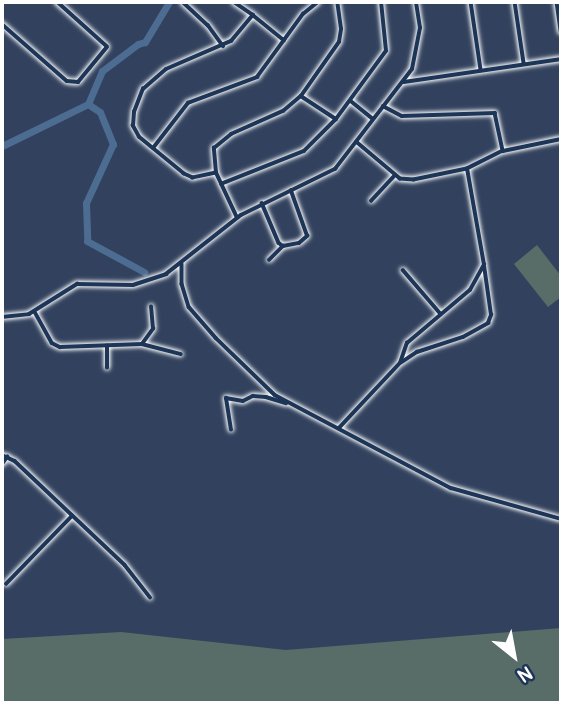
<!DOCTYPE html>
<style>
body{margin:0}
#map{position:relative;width:563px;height:705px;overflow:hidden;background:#32425e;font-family:Pangolin,sans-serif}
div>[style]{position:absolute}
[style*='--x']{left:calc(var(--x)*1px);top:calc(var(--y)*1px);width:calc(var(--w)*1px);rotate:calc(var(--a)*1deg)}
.green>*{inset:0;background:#586d68}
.river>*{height:7px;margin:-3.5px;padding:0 3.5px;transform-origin:3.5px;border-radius:3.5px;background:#4c6c91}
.roads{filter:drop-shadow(0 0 2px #fff) drop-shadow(0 0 2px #fff)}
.street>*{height:3.5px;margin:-1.75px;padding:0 1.75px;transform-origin:1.75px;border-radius:1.75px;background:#1d3557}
span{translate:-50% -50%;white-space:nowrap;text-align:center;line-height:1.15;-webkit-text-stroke:7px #1d3557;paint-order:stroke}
.frame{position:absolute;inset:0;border:4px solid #fff;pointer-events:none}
.north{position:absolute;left:479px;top:621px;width:70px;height:70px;-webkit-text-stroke:5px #1d3557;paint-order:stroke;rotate:149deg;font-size:19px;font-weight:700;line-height:28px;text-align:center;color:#fff}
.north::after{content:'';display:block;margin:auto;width:24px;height:32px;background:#fff;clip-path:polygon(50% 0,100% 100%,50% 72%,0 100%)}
</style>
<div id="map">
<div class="green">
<div style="clip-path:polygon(537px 245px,561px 276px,561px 297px,548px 307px,514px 264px)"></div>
<div style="clip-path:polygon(561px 628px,561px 703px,2px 703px,2px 639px,121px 632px,286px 650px)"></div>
</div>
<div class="river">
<div style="--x:88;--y:104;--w:14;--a:34"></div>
<div style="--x:100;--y:112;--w:35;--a:68"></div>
<div style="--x:113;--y:144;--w:65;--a:114.6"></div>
<div style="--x:86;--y:203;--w:38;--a:88"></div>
<div style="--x:87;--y:241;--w:65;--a:28.5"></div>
<div style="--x:2;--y:146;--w:96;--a:-26"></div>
<div style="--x:88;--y:104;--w:36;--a:-67"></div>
<div style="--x:102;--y:71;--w:45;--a:-36.9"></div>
<div style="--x:138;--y:44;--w:7;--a:-16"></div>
<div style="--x:145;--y:42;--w:47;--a:-59"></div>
</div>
<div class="roads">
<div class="street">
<div style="--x:183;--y:2;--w:34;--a:43"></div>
<div style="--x:208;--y:25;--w:26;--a:54"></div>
<div style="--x:234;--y:2;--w:23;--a:34"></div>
<div style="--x:471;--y:2;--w:69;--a:81.6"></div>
<div style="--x:515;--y:2;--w:62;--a:81.6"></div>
<div style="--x:557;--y:2;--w:30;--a:82"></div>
<div style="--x:2;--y:24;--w:86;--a:41.2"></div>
<div style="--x:67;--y:81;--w:11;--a:5"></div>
<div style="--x:78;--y:82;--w:45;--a:-50.4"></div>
<div style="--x:107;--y:47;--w:67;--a:-138"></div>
<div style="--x:404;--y:82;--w:159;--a:-8.3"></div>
<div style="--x:301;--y:96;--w:42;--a:33.3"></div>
<div style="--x:351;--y:101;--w:28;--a:39"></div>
<div style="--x:383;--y:106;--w:21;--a:28"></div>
<div style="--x:402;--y:116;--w:93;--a:-1.8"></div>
<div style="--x:495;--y:113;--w:39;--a:78"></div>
<div style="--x:503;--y:151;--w:40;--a:153.4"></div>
<div style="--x:153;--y:148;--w:57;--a:-52.1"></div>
<div style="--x:188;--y:103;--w:74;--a:-20.6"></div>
<div style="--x:257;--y:77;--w:46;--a:-53.9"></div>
<div style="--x:503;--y:151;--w:59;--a:-11.7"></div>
<div style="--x:216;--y:173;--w:24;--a:168"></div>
<div style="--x:193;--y:178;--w:10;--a:-156"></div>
<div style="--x:184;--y:174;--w:58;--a:-140.6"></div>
<div style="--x:139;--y:137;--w:13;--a:-119"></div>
<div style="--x:133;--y:126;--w:14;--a:-86"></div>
<div style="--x:134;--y:112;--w:25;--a:-69"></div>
<div style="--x:143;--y:89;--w:30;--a:-41"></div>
<div style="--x:166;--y:69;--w:71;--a:-23.3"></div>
<div style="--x:231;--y:41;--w:34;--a:-50"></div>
<div style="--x:253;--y:15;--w:40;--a:39"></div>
<div style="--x:284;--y:40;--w:32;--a:-54"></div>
<div style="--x:303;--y:14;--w:19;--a:-39"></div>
<div style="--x:221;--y:184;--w:89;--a:-21.7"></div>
<div style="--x:304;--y:151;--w:45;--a:-45"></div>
<div style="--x:336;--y:119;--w:84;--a:-53.7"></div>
<div style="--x:386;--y:51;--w:49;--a:-95.8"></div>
<div style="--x:371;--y:201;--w:34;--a:-47"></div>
<div style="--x:262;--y:203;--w:43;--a:67"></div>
<div style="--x:279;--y:243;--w:5;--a:37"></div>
<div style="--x:283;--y:246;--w:16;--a:-11"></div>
<div style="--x:299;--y:243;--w:11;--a:-41"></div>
<div style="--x:307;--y:236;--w:48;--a:-109.6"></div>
<div style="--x:237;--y:218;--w:50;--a:-115"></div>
<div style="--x:216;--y:173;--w:25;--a:-95"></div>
<div style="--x:214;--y:148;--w:22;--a:-39"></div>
<div style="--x:231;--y:134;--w:57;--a:-23.9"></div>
<div style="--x:283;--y:111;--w:23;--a:-40"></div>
<div style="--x:301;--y:96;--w:66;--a:-54.9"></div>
<div style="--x:339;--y:42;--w:13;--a:-81"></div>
<div style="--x:341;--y:29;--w:27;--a:-98"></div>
<div style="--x:269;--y:260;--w:20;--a:-45"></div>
<div style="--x:182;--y:264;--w:20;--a:90"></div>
<div style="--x:182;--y:284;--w:24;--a:73"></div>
<div style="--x:189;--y:307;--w:41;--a:48.9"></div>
<div style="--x:216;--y:338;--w:82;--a:44"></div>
<div style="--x:275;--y:395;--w:199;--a:27.9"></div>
<div style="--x:451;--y:488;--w:114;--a:15.7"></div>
<div style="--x:403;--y:270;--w:58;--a:49.2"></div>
<div style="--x:35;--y:312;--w:35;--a:61"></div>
<div style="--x:52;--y:343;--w:9;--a:27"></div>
<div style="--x:60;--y:347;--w:82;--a:-2.1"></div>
<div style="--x:142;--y:344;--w:40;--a:14.4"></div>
<div style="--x:2;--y:317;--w:27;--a:-6"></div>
<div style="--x:29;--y:314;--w:57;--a:-32"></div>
<div style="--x:77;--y:284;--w:56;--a:1"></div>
<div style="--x:133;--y:285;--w:35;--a:-18"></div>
<div style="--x:166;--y:274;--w:95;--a:-38.2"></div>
<div style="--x:241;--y:215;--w:105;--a:-26.1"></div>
<div style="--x:335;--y:169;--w:126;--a:-52.4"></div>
<div style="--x:412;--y:69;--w:42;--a:-79"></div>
<div style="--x:420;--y:28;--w:26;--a:-99"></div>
<div style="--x:142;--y:344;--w:19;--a:-54"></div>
<div style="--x:153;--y:329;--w:22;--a:-95"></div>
<div style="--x:402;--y:362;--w:18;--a:-34"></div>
<div style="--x:417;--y:352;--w:48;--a:-18.1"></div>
<div style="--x:463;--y:337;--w:29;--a:-29"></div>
<div style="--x:488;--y:323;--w:9;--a:-69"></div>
<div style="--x:491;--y:315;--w:49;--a:-98.1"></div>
<div style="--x:107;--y:368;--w:22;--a:-90"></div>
<div style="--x:339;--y:428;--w:89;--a:-46.8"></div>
<div style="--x:400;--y:363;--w:21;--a:-71"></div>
<div style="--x:407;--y:343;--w:82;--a:-40.1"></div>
<div style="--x:470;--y:290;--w:29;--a:-61"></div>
<div style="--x:484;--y:265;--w:97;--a:-100"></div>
<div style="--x:467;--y:169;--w:54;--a:168.3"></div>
<div style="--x:414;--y:180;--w:14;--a:-176"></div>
<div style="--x:400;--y:179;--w:57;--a:-139.9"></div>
<div style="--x:231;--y:430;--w:32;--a:-99"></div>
<div style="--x:226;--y:398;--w:17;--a:10"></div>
<div style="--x:243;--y:401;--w:11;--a:-27"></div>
<div style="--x:253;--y:396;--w:13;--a:4"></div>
<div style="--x:266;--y:397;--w:21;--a:17"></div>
<div style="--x:2;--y:455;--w:14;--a:25"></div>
<div style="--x:15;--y:461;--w:151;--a:43.4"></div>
<div style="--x:125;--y:565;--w:41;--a:52"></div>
<div style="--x:2;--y:464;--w:9;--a:-54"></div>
<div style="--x:6;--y:584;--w:95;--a:-45.9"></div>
</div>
</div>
<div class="frame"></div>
<div class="north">N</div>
</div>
